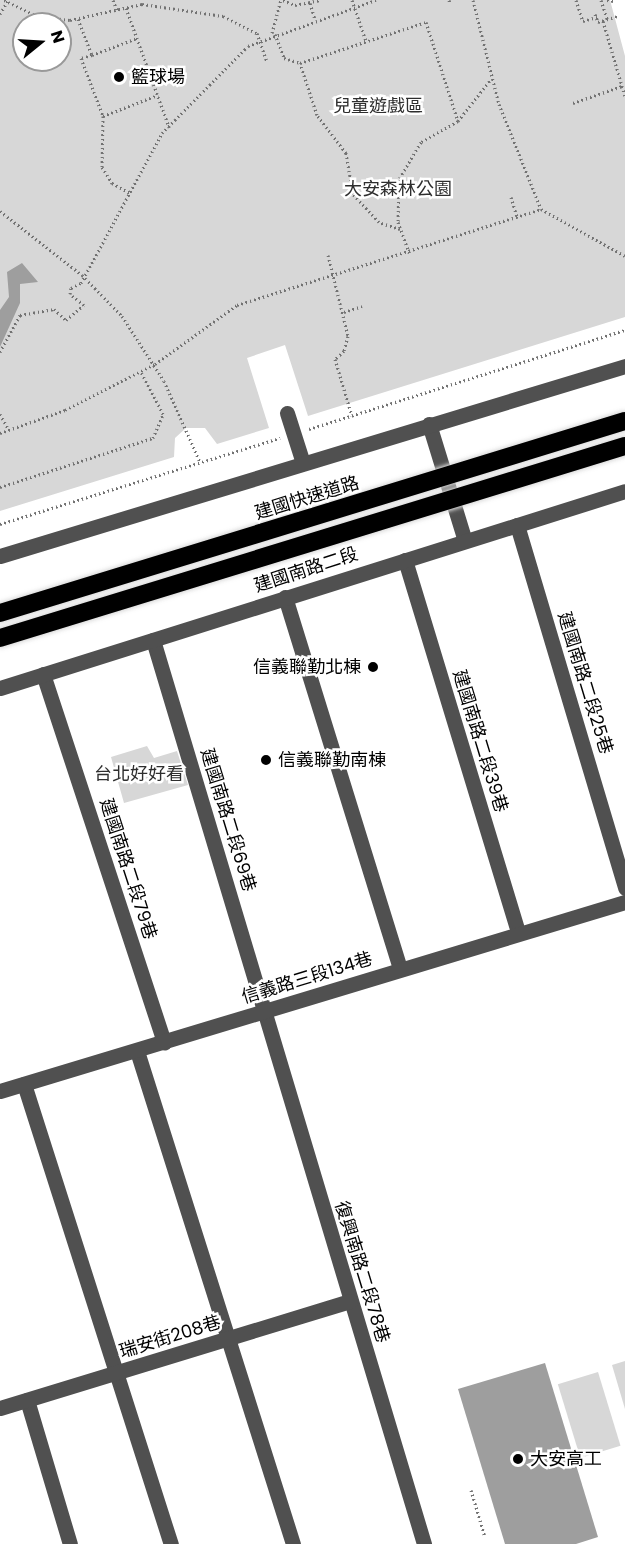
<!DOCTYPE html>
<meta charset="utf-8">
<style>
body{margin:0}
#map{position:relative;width:625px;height:1544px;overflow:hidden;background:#fff;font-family:Poppins,"Noto Sans TC",sans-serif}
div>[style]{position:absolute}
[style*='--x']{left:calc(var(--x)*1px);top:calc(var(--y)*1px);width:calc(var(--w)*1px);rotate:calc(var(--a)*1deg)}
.green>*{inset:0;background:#d7d7d7;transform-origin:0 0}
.water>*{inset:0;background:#9e9e9e}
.path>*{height:3px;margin-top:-1.5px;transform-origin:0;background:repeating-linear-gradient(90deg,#727272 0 1.5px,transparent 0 4.5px)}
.minor>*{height:15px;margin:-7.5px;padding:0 7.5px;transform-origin:7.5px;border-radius:7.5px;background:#505050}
.bridges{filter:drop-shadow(0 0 2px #dbdbdb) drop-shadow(0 0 2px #dbdbdb)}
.highway-bridge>*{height:18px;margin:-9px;padding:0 9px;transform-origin:9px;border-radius:9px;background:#000}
.dots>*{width:16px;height:16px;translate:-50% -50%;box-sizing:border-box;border:3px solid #fff;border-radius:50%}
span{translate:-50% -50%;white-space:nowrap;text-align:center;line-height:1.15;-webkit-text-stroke:5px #fff;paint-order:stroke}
.poi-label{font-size:18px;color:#000}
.left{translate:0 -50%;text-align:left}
.right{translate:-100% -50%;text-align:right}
.park-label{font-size:18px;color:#2e2e2e}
.street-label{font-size:18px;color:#000}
.north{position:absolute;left:12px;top:12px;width:60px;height:60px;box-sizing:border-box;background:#fff;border:2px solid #999;border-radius:50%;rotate:72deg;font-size:16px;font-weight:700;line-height:24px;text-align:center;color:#000}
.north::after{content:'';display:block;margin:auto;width:21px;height:27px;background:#000;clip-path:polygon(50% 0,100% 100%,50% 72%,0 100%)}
</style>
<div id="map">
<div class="green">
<div style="clip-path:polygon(evenodd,0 0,610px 0,625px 56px,625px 317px,308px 416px,285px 345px,247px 358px,269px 428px,217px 444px,205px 428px,186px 428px,175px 438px,174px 457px,0 511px,0 0,24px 24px,60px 24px,60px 60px,24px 60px,24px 24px)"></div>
<div style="clip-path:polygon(147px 746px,154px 758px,177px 751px,188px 785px,124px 803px,111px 757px)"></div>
<div style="clip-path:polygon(625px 1361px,625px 1409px,612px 1365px)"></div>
<div style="left:598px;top:1372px;width:77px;height:42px;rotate:73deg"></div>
</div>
<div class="water">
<div style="clip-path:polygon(22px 263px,38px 282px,20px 284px,20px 303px,0 347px,0 310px,9px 297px,7px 272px)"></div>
<div style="clip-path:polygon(545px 1363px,598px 1537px,576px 1544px,505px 1544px,458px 1389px)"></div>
</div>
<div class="path">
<div style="--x:4;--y:0;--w:37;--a:26"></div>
<div style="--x:37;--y:16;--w:33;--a:7"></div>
<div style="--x:70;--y:20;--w:74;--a:-12.5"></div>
<div style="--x:142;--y:4;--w:82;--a:8.4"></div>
<div style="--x:223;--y:16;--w:38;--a:27"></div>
<div style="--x:257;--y:33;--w:31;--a:71"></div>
<div style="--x:113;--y:0;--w:11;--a:68"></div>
<div style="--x:283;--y:0;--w:13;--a:23"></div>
<div style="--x:295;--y:5;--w:26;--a:-11"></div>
<div style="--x:352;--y:0;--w:43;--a:71.1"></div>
<div style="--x:449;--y:0;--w:3;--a:72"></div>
<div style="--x:473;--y:0;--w:107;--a:76"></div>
<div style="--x:499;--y:104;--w:113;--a:68.2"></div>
<div style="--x:576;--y:0;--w:22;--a:72"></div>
<div style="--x:583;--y:21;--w:15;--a:-16"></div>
<div style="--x:601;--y:0;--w:20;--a:72"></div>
<div style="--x:607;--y:0;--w:7;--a:8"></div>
<div style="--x:310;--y:3;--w:17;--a:73"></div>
<div style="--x:126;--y:8;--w:127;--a:70.1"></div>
<div style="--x:0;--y:14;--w:16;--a:-60"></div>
<div style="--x:595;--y:14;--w:9;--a:69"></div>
<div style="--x:598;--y:22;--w:21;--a:-17"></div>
<div style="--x:78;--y:19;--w:39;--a:69"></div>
<div style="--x:92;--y:55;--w:48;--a:-20.7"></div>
<div style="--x:603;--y:21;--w:78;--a:73.7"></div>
<div style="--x:272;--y:33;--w:34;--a:-75"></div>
<div style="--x:275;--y:34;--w:26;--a:69"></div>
<div style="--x:284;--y:58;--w:17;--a:17"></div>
<div style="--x:92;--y:55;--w:11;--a:165"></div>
<div style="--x:81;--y:58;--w:62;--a:69.2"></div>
<div style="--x:103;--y:116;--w:59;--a:-20.9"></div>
<div style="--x:573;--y:103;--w:52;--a:-19.1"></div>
<div style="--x:103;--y:116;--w:51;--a:91.1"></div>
<div style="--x:102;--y:167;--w:19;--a:58"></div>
<div style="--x:112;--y:183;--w:21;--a:29"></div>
<div style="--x:458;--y:121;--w:53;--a:-51.8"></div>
<div style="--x:511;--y:197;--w:21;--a:73"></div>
<div style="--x:541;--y:209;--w:96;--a:29.2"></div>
<div style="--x:0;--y:211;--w:104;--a:38"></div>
<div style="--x:82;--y:275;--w:57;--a:45.7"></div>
<div style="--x:122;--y:316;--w:77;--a:57.1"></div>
<div style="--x:164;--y:381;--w:89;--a:66"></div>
<div style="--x:400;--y:229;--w:22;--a:-162"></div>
<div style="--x:379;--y:222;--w:38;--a:-133"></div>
<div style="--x:353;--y:194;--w:42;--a:-99.7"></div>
<div style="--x:346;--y:153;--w:48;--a:-127.3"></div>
<div style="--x:317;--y:115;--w:55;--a:-108.1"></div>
<div style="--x:300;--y:63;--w:133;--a:-18"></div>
<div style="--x:426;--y:22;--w:104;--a:72.1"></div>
<div style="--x:458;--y:121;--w:43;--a:150.4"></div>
<div style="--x:421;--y:142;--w:43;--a:120.7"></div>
<div style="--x:399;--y:179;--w:43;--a:91.3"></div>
<div style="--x:398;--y:222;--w:33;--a:70"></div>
<div style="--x:328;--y:255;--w:83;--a:76.1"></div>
<div style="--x:348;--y:336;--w:16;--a:105"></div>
<div style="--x:344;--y:351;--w:12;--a:138"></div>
<div style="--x:335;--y:359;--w:59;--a:73.4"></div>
<div style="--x:344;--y:312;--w:19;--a:-18"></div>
<div style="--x:0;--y:352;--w:42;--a:-61.6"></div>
<div style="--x:20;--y:315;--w:35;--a:-10"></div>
<div style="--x:54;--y:309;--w:16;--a:43"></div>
<div style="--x:66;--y:320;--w:23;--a:-40"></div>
<div style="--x:84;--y:305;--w:18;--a:-142"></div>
<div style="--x:70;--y:294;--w:6;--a:-81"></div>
<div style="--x:71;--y:288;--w:11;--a:-27"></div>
<div style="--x:81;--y:283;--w:170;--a:-61.6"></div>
<div style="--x:162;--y:133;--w:122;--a:-45.3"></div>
<div style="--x:248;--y:46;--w:136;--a:-19.8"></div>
<div style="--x:0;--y:414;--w:18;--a:61"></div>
<div style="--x:309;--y:429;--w:331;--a:-17.4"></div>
<div style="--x:0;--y:433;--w:69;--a:-19.5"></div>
<div style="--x:65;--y:410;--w:101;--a:-27.1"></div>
<div style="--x:155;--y:364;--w:101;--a:-35.7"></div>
<div style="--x:237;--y:305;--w:319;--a:-17.5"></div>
<div style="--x:0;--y:487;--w:161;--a:-17.8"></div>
<div style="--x:153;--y:438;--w:26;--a:-67"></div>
<div style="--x:163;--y:414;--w:47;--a:-117.6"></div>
<div style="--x:0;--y:524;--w:293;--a:-17.1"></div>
<div style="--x:471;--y:1490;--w:49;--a:73.4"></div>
</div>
<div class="minor">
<div style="--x:287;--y:413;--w:52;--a:72.3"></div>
<div style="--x:429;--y:424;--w:122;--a:72.9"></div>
<div style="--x:517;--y:525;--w:379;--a:73.4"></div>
<div style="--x:0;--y:556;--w:653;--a:-16.91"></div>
<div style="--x:405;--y:560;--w:390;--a:73.1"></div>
<div style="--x:285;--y:597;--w:389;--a:72.8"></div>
<div style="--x:153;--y:640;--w:944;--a:73.31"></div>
<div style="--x:43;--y:674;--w:388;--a:71.8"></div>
<div style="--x:0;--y:688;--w:655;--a:-17.49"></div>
<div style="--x:137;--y:1051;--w:517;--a:72.44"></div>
<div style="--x:24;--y:1084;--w:483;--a:72.3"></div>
<div style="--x:0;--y:1091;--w:653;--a:-16.83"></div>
<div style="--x:27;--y:1400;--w:150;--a:73.4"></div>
<div style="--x:0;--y:1408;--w:366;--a:-17"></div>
</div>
<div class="bridges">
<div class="highway-bridge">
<div style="--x:0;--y:613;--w:654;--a:-17.08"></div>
<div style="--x:0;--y:638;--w:654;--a:-17.08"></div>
</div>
</div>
<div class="dots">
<div style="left:119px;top:77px;background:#000"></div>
<div style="left:373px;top:667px;background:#000"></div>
<div style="left:266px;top:760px;background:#000"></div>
<div style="left:518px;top:1459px;background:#000"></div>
</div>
<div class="poi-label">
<span class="left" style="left:131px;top:77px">籃球場</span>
<span class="right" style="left:361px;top:667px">信義聯勤北棟</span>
<span class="left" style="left:278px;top:760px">信義聯勤南棟</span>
<span class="left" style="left:530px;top:1459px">大安高工</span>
</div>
<div class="park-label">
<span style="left:378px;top:106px">兒童遊戲區</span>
<span style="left:398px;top:189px">大安森林公園</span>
<span style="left:139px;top:774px">台北好好看</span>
</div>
<div class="street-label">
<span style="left:307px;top:498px;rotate:-17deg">建國快速道路</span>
<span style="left:306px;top:570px;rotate:-18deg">建國南路二段</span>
<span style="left:585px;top:683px;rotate:73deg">建國南路二段25巷</span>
<span style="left:480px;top:741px;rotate:73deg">建國南路二段39巷</span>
<span style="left:228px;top:820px;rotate:73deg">建國南路二段69巷</span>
<span style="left:128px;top:869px;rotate:72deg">建國南路二段79巷</span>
<span style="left:307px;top:978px;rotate:-17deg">信義路三段134巷</span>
<span style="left:362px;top:1272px;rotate:73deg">復興南路二段78巷</span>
<span style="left:170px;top:1337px;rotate:-17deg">瑞安街208巷</span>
</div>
<div class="north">N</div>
</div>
